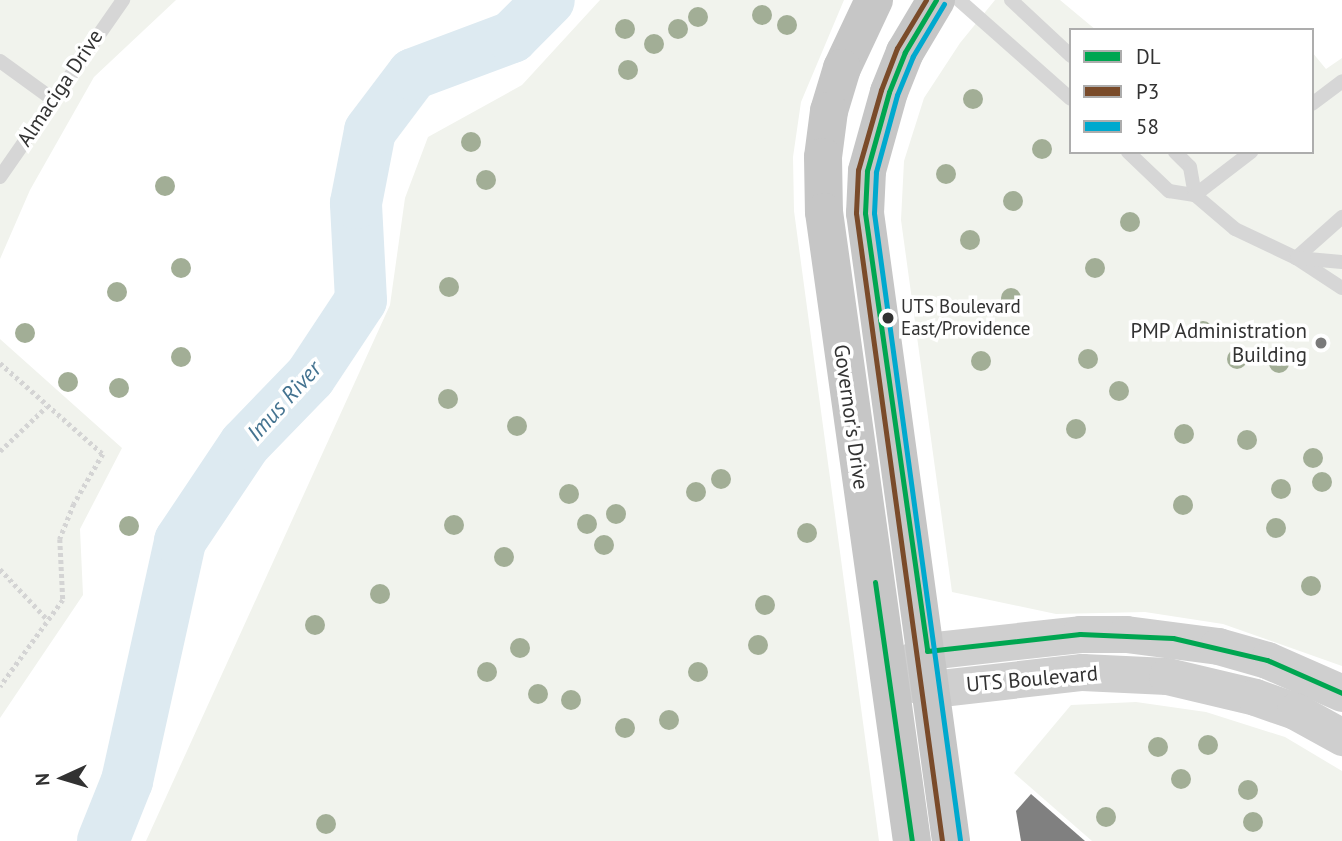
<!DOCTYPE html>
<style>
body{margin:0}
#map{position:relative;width:1342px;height:841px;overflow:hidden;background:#fff;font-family:"PT Sans",sans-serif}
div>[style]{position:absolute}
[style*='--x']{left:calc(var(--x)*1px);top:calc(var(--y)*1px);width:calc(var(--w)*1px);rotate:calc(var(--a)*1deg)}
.green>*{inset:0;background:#f1f3ed}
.river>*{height:52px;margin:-26px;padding:0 26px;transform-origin:26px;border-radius:26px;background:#ddeaf1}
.building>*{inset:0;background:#808080}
.path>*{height:4.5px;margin-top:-2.25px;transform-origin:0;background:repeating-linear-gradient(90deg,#d4d4d4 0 3.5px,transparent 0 7px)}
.service>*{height:14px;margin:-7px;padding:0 7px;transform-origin:7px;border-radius:7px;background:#d6d6d6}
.secondary>*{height:37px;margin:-18.5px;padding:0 18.5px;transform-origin:18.5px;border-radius:18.5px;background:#cfcfcf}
.trunk>*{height:38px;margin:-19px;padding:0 19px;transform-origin:19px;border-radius:19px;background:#c6c6c6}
.bus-1>*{height:5px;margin:-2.5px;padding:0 2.5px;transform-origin:2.5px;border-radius:2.5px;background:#00a651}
.bus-2>*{height:5px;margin:-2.5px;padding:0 2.5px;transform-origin:2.5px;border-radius:2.5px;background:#7a4b2a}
.bus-3>*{height:5px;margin:-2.5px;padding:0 2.5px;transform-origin:2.5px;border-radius:2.5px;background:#00a9ce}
.trees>*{width:20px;height:20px;margin:-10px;border-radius:50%;background:#a2ae96}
.dots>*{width:19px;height:19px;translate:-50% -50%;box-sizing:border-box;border:4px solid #fff;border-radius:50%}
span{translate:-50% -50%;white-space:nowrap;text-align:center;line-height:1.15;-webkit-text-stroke:7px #fff;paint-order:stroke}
.bus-label{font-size:19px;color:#323232}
.left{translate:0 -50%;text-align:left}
.street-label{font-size:21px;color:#323232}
.poi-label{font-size:21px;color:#323232}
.right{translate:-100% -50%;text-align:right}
.water-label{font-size:23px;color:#447390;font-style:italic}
.legend{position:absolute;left:1069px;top:28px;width:245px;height:126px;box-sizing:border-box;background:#fff;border:2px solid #adadad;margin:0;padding:9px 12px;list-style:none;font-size:21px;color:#323232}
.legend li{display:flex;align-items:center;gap:14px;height:35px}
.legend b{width:35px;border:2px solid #adadad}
.north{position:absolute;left:28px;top:743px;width:70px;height:70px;-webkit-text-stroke:5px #fff;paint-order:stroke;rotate:266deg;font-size:19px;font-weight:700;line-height:28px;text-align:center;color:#323232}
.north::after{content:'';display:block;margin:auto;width:24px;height:32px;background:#323232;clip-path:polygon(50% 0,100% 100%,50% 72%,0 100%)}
</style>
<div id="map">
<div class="green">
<div style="clip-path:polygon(0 0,176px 0,94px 77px,30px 190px,0 259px)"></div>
<div style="clip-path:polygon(600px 0,844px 0,801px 102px,793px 157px,794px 211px,879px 841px,146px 841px,390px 305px,405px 198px,428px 137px,522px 85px)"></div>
<div style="clip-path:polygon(995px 0,1060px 0,1096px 30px,1071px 30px,1071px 152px,1312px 152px,1312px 52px,1326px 69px,1342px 58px,1342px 666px,1223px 624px,1145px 612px,1056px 614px,952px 592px,901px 220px,904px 161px,924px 98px,960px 43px)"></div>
<div style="clip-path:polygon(0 339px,122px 448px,80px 529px,83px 595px,0 718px)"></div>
<div style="clip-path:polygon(1136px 702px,1206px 712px,1285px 737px,1342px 771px,1342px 841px,1092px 841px,1014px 773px,1071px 705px)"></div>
</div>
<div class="river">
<div style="--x:103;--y:841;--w:65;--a:-68.2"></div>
<div style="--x:127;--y:781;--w:246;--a:-77.5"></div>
<div style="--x:180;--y:541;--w:117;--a:-56.2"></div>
<div style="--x:245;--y:444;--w:93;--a:-45.9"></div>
<div style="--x:310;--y:377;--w:92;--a:-56.5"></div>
<div style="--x:361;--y:300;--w:97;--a:-93"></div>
<div style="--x:356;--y:203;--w:73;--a:-79"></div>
<div style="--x:370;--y:131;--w:71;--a:-53"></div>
<div style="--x:413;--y:74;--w:106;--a:-20.5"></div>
<div style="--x:512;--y:37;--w:52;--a:-45"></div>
</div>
<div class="building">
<div style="clip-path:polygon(1031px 794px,1085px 841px,1021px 841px,1016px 811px)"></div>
</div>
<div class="path">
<div style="--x:0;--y:363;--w:137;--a:41.5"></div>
<div style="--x:103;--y:454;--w:58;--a:120.1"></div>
<div style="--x:74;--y:504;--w:38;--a:112"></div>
<div style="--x:60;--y:539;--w:61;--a:87.2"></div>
<div style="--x:63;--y:600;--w:107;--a:125.9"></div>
<div style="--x:0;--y:451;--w:64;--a:-43.7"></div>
<div style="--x:0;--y:569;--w:67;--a:46.8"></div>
</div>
<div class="service">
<div style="--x:959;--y:0;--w:149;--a:41.5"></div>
<div style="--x:1011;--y:0;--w:82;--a:43"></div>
<div style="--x:0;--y:61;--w:63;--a:36"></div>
<div style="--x:1312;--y:104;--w:38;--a:-37"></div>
<div style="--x:1128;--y:152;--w:57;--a:43.6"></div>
<div style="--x:1169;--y:191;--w:26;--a:9"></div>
<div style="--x:1195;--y:195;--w:52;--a:40.4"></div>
<div style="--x:1235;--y:229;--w:68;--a:25.4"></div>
<div style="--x:1296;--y:258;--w:55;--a:33.1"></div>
<div style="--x:1175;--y:152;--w:21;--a:45"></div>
<div style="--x:1190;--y:167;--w:28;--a:80"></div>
<div style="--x:0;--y:177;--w:216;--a:-55.2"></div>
<div style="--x:1195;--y:195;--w:71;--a:-37.5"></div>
<div style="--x:1296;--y:258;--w:62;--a:-41.7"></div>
<div style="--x:1297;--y:258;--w:45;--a:5.1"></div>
</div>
<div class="secondary">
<div style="--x:901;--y:668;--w:31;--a:-33"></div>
<div style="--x:927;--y:651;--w:154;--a:-6.3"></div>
<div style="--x:1080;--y:634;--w:46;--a:0"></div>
<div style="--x:1126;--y:634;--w:93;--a:7.4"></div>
<div style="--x:1218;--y:646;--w:51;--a:15.9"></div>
<div style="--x:1267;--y:660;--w:82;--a:23.7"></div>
<div style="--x:902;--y:680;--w:31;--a:17"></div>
<div style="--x:932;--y:689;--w:151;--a:-6.5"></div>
<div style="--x:1082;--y:672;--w:85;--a:2.7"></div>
<div style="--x:1167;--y:676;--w:90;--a:13.4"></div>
<div style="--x:1255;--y:697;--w:42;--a:19.3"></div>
<div style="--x:1295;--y:711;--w:54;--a:29"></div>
</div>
<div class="trunk">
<div style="--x:874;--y:0;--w:75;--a:115.2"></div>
<div style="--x:842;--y:68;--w:45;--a:106.8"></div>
<div style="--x:829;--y:111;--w:46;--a:97.4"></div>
<div style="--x:823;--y:157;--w:55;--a:89"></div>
<div style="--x:824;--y:212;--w:635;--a:82.04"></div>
<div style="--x:936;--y:0;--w:61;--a:120.8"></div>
<div style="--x:905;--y:52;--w:43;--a:111.8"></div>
<div style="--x:889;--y:92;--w:82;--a:105.6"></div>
<div style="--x:867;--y:171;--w:42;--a:92.7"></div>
<div style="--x:865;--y:213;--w:634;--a:82.2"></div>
</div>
<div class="bus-1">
<div style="--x:936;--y:0;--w:61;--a:120.8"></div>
<div style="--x:905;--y:52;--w:43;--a:111.8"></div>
<div style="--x:889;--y:92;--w:82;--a:105.6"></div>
<div style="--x:867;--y:171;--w:42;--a:92.7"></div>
<div style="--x:865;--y:213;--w:442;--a:81.9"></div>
<div style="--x:927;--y:651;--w:154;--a:-6.3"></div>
<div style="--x:1080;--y:634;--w:93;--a:2.5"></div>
<div style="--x:1173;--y:638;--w:97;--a:13.2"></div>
<div style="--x:1267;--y:660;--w:82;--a:23.7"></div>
<div style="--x:875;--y:582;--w:262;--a:81.9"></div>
</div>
<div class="bus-2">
<div style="--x:926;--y:0;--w:56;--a:121.1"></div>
<div style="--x:897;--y:48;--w:45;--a:110.9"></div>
<div style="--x:881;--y:90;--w:83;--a:106"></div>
<div style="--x:858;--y:170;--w:43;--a:92.7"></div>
<div style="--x:856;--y:213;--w:634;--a:82.2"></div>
</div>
<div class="bus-3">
<div style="--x:944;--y:4;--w:61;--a:120.8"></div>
<div style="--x:913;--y:56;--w:42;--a:112.3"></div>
<div style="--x:897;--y:95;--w:80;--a:105.3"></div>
<div style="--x:876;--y:172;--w:41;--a:92.8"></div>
<div style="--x:874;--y:213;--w:633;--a:82.19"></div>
</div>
<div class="trees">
<div style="left:762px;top:15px"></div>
<div style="left:698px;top:17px"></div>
<div style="left:787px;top:25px"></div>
<div style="left:625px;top:29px"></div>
<div style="left:678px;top:29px"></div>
<div style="left:654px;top:44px"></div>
<div style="left:628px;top:70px"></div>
<div style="left:973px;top:99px"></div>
<div style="left:471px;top:142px"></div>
<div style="left:1042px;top:149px"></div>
<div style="left:946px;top:174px"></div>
<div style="left:486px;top:180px"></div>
<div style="left:165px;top:186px"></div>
<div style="left:1013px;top:201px"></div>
<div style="left:1130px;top:222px"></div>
<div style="left:970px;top:240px"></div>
<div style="left:181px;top:268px"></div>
<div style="left:1095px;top:268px"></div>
<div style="left:449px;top:287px"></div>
<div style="left:117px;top:292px"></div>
<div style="left:1011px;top:298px"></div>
<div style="left:1203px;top:331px"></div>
<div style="left:25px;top:333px"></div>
<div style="left:181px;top:357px"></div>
<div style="left:1088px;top:359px"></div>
<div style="left:1237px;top:359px"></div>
<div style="left:981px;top:361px"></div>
<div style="left:1279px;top:363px"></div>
<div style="left:68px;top:382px"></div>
<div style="left:119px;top:388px"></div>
<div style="left:1119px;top:391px"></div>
<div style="left:448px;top:399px"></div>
<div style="left:517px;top:426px"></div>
<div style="left:1076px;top:429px"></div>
<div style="left:1184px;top:434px"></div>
<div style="left:1247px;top:440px"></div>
<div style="left:1313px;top:458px"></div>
<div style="left:721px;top:479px"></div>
<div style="left:1322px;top:482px"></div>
<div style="left:1281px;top:489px"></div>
<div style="left:696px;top:492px"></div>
<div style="left:569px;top:494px"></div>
<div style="left:1183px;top:505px"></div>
<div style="left:616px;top:514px"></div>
<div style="left:587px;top:524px"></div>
<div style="left:454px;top:525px"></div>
<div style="left:129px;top:526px"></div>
<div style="left:1276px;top:528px"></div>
<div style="left:807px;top:533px"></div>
<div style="left:604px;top:545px"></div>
<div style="left:504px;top:557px"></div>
<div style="left:1311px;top:586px"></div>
<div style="left:380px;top:594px"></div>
<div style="left:765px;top:605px"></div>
<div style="left:315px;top:625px"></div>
<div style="left:758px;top:645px"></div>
<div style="left:520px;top:648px"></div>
<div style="left:487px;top:672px"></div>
<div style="left:698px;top:672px"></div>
<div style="left:538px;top:694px"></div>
<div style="left:571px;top:700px"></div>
<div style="left:669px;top:720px"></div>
<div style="left:625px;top:728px"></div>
<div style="left:1208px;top:745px"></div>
<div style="left:1158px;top:747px"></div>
<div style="left:1181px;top:779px"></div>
<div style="left:1248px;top:790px"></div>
<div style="left:1106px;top:817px"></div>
<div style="left:1253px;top:822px"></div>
<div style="left:326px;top:824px"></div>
</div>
<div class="dots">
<div style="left:888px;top:318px;background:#323232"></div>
<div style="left:1321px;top:343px;background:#7a7a7a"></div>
</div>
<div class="bus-label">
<span class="left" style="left:901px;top:318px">UTS Boulevard<br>East/Providence</span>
</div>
<div class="street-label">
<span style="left:60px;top:88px;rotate:-56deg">Almaciga Drive</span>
<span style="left:851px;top:417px;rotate:82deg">Governor's Drive</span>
<span style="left:1032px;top:679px;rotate:-5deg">UTS Boulevard</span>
</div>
<div class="poi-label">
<span class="right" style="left:1307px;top:343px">PMP Administration<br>Building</span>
</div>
<div class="water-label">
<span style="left:284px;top:401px;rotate:-48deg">Imus River</span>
</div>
<ul class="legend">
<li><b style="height:9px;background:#00a651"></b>DL</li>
<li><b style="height:9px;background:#7a4b2a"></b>P3</li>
<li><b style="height:9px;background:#00a9ce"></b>58</li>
</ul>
<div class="north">N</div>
</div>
